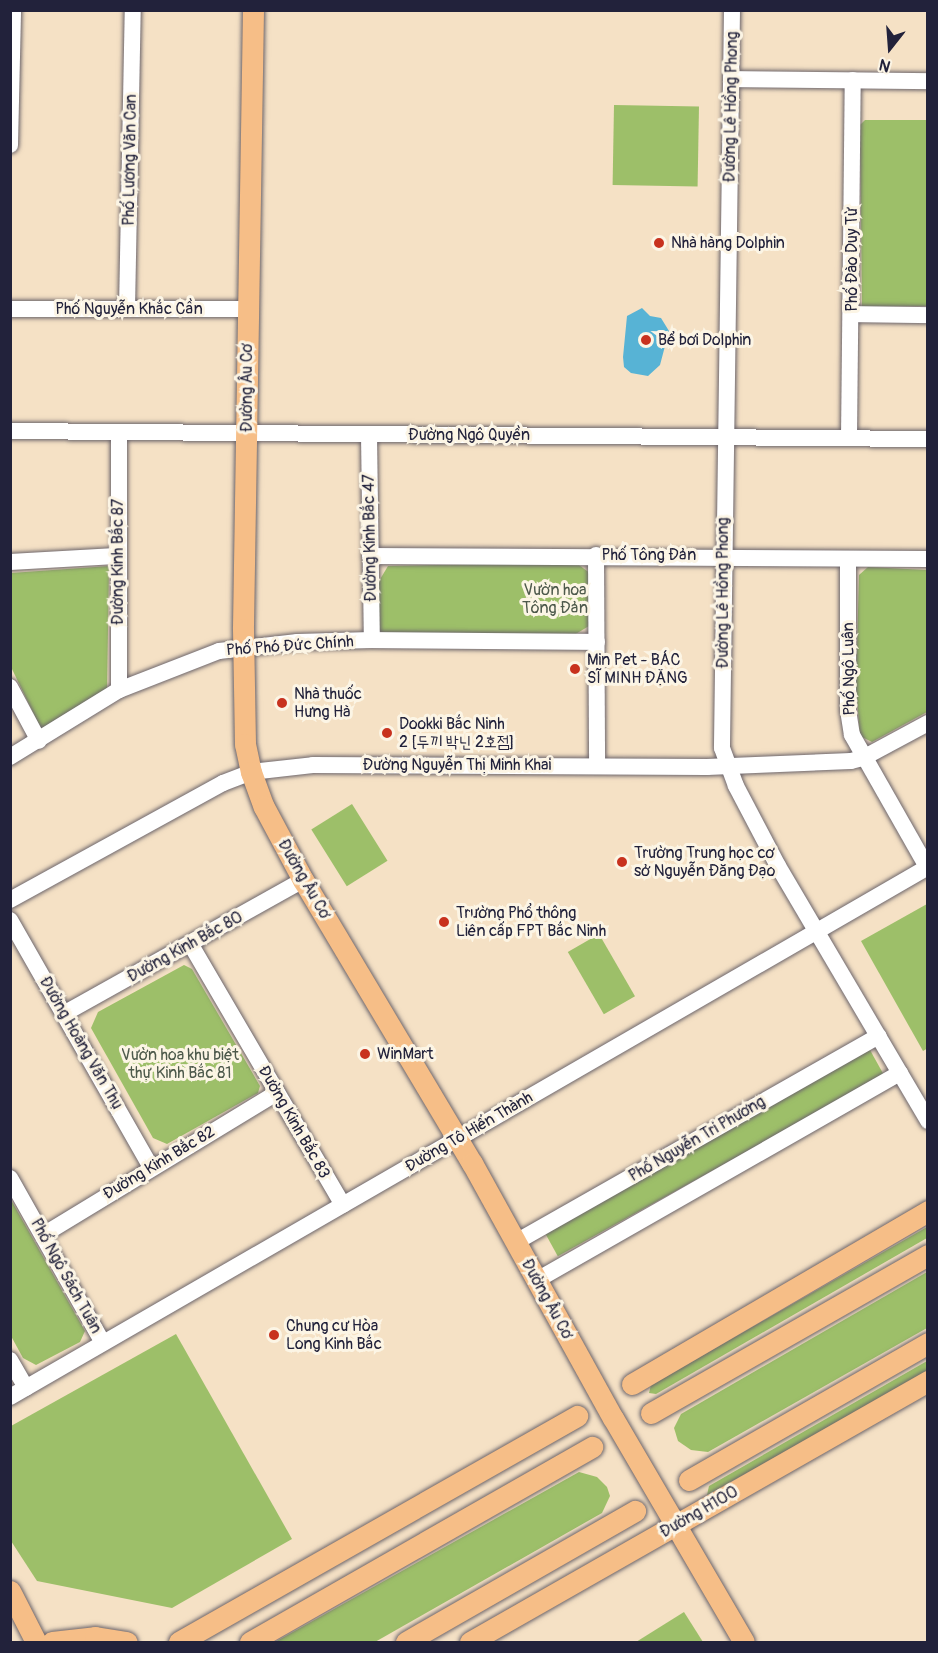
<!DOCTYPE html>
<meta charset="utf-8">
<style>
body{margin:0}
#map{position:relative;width:938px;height:1653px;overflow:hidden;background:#f5e1c5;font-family:Pangolin,"Poor Story",sans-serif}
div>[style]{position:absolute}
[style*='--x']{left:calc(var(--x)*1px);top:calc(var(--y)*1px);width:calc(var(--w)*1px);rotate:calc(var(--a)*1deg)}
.green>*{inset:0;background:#9dbf69;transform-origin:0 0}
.water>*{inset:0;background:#57b3d5}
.roads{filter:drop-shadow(0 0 2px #6c656b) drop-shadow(0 0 2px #6c656b)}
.minor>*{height:16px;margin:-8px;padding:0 8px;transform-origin:8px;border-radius:8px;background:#fff}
.major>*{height:21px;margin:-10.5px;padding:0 10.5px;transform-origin:10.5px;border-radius:10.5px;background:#f6be87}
.dots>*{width:16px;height:16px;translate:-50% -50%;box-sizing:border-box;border:3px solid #fcf5e5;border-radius:50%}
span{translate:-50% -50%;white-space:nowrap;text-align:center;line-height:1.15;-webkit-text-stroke:6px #fcf5e5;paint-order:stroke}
.street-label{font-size:16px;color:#22223b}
.poi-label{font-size:16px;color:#22223b}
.left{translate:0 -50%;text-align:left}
.park-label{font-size:16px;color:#4d594b}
.frame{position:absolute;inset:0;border:12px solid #22223b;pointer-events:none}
.north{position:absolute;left:860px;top:18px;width:60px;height:60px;-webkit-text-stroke:4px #fcf5e5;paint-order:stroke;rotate:197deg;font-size:16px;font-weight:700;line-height:24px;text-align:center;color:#22223b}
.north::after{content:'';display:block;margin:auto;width:21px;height:27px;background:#22223b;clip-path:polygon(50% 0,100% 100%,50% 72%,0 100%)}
</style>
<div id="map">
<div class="green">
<div style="left:614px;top:105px;width:85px;height:80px;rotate:1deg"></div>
<div style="clip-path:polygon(865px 120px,927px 120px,927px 306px,862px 307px,860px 125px)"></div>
<div style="clip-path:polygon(575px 562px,591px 574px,589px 626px,574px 635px,382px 633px,379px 630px,379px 581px,388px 566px)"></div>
<div style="clip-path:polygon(109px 566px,107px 693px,42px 731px,11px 667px,11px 573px)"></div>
<div style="clip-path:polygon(868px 567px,927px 570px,927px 712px,872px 742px,860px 736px,856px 686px,859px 575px)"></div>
<div style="left:352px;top:804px;width:67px;height:48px;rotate:58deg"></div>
<div style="clip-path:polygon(927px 904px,928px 1048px,923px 1051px,861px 941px)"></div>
<div style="left:599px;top:934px;width:72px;height:36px;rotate:60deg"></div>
<div style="clip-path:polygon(184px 965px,192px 969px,260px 1086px,258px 1093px,167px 1144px,153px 1138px,91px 1028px,98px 1012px)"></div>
<div style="left:870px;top:1050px;width:29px;height:373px;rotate:61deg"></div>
<div style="clip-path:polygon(10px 1198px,85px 1331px,80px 1342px,36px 1365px,23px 1358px,11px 1336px)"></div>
<div style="clip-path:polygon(927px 1227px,927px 1238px,656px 1394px,649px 1393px,651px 1385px)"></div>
<div style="clip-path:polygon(927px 1272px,927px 1328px,708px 1452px,691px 1450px,678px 1441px,674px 1428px,681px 1414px)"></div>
<div style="clip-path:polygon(176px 1334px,292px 1539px,172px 1608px,37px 1581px,11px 1541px,11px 1426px)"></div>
<div style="clip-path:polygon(927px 1361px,927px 1373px,707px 1495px,709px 1486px)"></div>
<div style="clip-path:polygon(579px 1472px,597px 1477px,607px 1487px,610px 1496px,602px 1513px,375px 1642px,275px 1642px)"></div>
<div style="clip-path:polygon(684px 1612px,703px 1642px,636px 1642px)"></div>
</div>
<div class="water">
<div style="clip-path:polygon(642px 308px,650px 316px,661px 318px,669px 331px,660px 365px,648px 376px,631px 373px,624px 367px,623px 357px,627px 316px)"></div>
</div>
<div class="roads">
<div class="minor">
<div style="--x:732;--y:10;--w:738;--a:90.78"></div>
<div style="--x:722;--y:748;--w:40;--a:69.8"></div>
<div style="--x:736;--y:786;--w:90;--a:62.3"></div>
<div style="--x:778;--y:866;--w:296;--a:59.5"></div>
<div style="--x:731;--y:79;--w:197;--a:0.6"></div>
<div style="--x:10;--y:145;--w:135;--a:-88.7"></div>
<div style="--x:10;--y:309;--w:237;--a:0"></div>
<div style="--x:127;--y:309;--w:299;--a:-88.9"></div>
<div style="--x:852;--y:314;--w:76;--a:0.8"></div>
<div style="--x:10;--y:431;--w:918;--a:0.5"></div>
<div style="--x:119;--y:433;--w:257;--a:90"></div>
<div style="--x:369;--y:435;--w:205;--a:89.2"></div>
<div style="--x:849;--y:437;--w:357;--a:-89.4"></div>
<div style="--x:596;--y:555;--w:209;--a:89.7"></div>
<div style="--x:370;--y:556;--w:558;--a:0.31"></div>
<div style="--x:848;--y:559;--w:151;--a:90"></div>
<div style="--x:848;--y:710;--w:25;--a:81"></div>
<div style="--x:852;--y:735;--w:152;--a:60.4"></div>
<div style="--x:10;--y:562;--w:106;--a:-3.2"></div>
<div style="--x:10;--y:687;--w:61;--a:61.8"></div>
<div style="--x:10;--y:757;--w:128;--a:-31.6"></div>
<div style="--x:119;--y:690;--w:107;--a:-21.3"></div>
<div style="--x:219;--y:651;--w:79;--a:-6.6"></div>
<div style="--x:297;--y:642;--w:75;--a:-1.5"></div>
<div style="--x:372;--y:640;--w:225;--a:0.5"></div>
<div style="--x:10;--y:900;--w:243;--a:-28.8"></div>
<div style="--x:223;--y:783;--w:30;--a:-21"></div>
<div style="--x:251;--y:772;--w:62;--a:-6.4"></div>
<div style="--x:313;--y:765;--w:394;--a:0.3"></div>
<div style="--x:707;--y:767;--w:144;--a:-2.4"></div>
<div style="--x:851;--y:761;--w:12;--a:-14"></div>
<div style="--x:863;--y:758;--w:74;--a:-28.3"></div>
<div style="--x:10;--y:920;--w:284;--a:60.3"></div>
<div style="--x:191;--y:945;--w:301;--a:59.7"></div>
<div style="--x:65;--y:1013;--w:273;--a:-29.2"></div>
<div style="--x:10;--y:1178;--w:189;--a:60.6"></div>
<div style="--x:43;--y:1235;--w:274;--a:-31.3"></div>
<div style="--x:516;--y:1242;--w:417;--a:-29.6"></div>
<div style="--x:537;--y:1280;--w:418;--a:-29.7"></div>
<div style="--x:10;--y:1360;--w:32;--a:60"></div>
<div style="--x:10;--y:1397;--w:1060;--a:-30"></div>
</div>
<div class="major">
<div style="--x:253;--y:10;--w:619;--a:90.93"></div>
<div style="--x:243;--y:629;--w:115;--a:89"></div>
<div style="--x:245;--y:744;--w:29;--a:78"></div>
<div style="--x:251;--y:772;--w:37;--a:70"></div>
<div style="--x:264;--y:807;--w:83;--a:61.9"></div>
<div style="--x:303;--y:880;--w:330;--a:59.2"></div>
<div style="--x:472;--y:1163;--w:291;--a:61.1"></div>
<div style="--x:613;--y:1418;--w:259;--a:59.7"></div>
<div style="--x:632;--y:1384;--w:343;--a:-30.3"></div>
<div style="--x:651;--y:1413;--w:319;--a:-29.7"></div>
<div style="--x:689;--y:1480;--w:275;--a:-29.8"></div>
<div style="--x:10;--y:1591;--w:57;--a:63"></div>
<div style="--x:52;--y:1642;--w:43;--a:-6.6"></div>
<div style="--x:95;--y:1637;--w:32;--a:9"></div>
<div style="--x:179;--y:1642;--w:458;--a:-29.6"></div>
<div style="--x:250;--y:1642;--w:394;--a:-29.7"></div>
<div style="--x:406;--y:1642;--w:264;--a:-29.8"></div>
<div style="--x:470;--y:1642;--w:527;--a:-29.68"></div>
</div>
</div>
<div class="dots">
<div style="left:659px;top:243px;background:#c8321e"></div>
<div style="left:646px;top:340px;background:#c8321e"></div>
<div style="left:575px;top:669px;background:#c8321e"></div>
<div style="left:282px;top:703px;background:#c8321e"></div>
<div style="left:387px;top:733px;background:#c8321e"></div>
<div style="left:622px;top:862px;background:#c8321e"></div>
<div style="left:444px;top:922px;background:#c8321e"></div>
<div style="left:365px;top:1054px;background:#c8321e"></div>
<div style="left:274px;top:1335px;background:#c8321e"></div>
</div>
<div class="street-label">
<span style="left:731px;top:107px;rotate:-89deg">Đường Lê Hồng Phong</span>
<span style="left:130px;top:160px;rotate:-89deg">Phố Lương Văn Can</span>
<span style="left:852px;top:259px;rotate:-90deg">Phố Đào Duy Từ</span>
<span style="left:129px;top:309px">Phố Nguyễn Khắc Cần</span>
<span style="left:247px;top:388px;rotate:-90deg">Đường Âu Cơ</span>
<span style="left:469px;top:435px">Đường Ngô Quyền</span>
<span style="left:370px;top:538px;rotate:-91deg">Đường Kinh Bắc 47</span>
<span style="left:649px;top:555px">Phố Tông Đản</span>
<span style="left:118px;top:562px;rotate:-90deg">Đường Kinh Bắc 87</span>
<span style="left:723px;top:593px;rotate:-90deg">Đường Lê Hồng Phong</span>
<span style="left:290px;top:646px;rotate:-4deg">Phố Phó Đức Chính</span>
<span style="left:849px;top:669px;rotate:-91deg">Phố Ngô Luân</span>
<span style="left:457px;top:765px">Đường Nguyễn Thị Minh Khai</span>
<span style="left:304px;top:879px;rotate:60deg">Đường Âu Cơ</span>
<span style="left:185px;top:947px;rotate:-29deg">Đường Kinh Bắc 80</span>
<span style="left:81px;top:1043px;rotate:60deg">Đường Hoàng Văn Thụ</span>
<span style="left:294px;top:1122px;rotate:60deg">Đường Kinh Bắc 83</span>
<span style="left:469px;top:1132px;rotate:-30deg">Đường Tô Hiến Thành</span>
<span style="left:697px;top:1139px;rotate:-30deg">Phố Nguyễn Tri Phương</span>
<span style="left:159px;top:1163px;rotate:-31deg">Đường Kinh Bắc 82</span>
<span style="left:66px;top:1276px;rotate:61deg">Phố Ngô Sách Tuân</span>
<span style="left:547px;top:1299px;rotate:61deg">Đường Âu Cơ</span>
<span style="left:699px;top:1512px;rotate:-30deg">Đường H100</span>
</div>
<div class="poi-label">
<span class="left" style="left:671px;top:243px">Nhà hàng Dolphin</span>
<span class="left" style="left:658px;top:340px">Bể bơi Dolphin</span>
<span class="left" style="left:587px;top:669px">Min Pet - BÁC<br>SĨ MINH ĐẶNG</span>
<span class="left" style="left:294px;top:703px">Nhà thuốc<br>Hưng Hà</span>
<span class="left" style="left:399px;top:733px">Dookki Bắc Ninh<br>2 [두끼 박닌 2호점]</span>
<span class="left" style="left:634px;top:862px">Trường Trung học cơ<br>sở Nguyễn Đăng Đạo</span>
<span class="left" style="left:456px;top:922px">Trường Phổ thông<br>Liên cấp FPT Bắc Ninh</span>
<span class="left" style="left:377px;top:1054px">WinMart</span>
<span class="left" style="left:286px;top:1335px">Chung cư Hòa<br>Long Kinh Bắc</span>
</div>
<div class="park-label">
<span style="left:555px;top:599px">Vườn hoa<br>Tông Đản</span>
<span style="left:180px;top:1064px">Vườn hoa khu biệt<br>thự Kinh Bắc 81</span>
</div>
<div class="frame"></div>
<div class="north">N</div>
</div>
